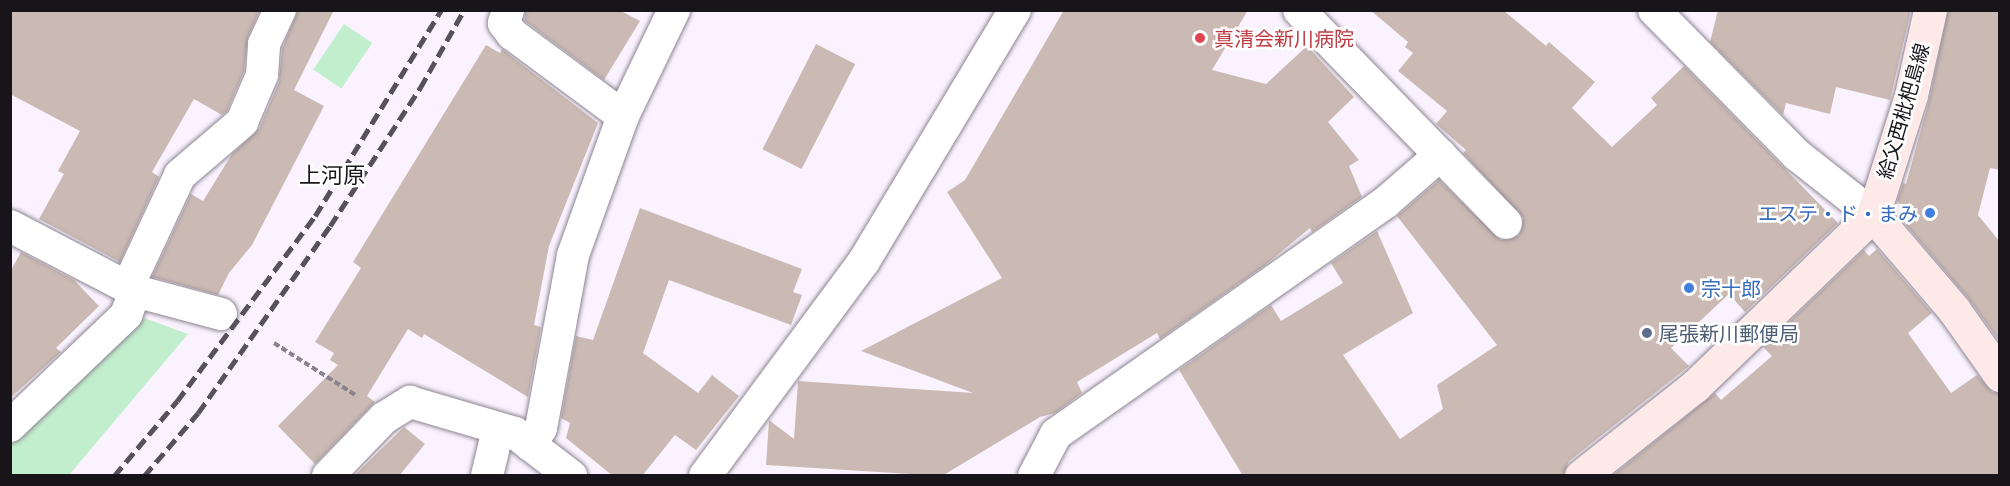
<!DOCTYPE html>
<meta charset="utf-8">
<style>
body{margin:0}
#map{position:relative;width:2010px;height:486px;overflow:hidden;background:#faf3ff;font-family:Lato,"Noto Sans JP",sans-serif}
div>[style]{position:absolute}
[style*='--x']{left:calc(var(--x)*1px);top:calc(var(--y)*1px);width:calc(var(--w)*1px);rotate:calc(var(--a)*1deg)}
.green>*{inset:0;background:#c1eecd;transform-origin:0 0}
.building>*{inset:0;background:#cbbab3;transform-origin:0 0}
.path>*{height:4px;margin-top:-2px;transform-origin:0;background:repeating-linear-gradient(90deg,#88838c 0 6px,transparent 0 9px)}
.roads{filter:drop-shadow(0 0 2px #8d8592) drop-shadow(0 0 2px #8d8592)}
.street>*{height:32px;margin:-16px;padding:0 16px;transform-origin:16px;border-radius:16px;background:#fff}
.secondary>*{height:33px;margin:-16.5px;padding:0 16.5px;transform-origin:16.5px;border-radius:16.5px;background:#fdeae8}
.rail>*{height:4.5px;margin-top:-2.25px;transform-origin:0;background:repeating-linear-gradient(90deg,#565259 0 12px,transparent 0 18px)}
.dots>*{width:16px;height:16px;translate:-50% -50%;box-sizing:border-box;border:3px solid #fff;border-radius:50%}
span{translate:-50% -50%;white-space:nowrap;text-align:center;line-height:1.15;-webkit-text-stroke:5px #fff;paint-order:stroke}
.health-label{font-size:20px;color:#be3a42}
.left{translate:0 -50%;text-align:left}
.street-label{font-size:20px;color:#18151a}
.shop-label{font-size:20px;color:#366cbe}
.right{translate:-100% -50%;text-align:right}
.service-label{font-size:20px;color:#4e5e75}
.quarter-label{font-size:22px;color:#18151a}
.frame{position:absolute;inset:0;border:12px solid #18151a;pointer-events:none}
</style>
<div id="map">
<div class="green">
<div style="left:344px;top:24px;width:34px;height:55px;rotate:34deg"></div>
<div style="clip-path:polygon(144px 318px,188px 334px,69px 475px,11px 476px,11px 445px)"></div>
</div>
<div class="building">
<div style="clip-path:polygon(10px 10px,260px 10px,248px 37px,244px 71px,227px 111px,222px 115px,194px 99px,152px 172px,159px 177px,120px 262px,39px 219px,64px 174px,58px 171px,80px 131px,10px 94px)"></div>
<div style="clip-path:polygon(298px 10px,334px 10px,294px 90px,324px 106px,252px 245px,229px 273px,218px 295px,152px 277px,191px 194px,203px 201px,232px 154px,259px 129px,279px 82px,282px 49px)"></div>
<div style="clip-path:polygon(525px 10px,619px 10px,640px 21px,604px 80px,525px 21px)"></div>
<div style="clip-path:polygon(1064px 10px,1248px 10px,1212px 70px,1266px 84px,1307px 46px,1354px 97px,1328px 122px,1359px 160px,1349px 166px,1362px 197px,1312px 232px,1310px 228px,1264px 266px,1160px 339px,1157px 333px,1077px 382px,1082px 393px,1055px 413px,1040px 417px,942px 476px,766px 465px,769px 420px,794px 439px,798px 381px,973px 393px,861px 351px,1002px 278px,947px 192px,965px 180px)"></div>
<div style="clip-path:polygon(1370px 10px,1503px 10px,1546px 46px,1549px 42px,1595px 82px,1572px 108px,1612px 147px,1657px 105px,1651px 98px,1684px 66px,1838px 223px,1745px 312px,1729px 294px,1671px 348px,1689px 366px,1569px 461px,1563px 476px,1243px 476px,1179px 370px,1271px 305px,1281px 321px,1343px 283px,1331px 263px,1377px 231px,1413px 313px,1343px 355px,1400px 439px,1443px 409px,1437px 385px,1497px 345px,1397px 216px,1439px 180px,1501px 240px,1519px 235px,1523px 218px,1463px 153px,1466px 150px,1436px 124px,1447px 111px,1398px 71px,1413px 53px,1405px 47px,1408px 42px)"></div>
<div style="clip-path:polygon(1718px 10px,1911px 10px,1890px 100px,1836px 87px,1830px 114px,1786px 103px,1783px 115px,1710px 42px)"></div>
<div style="clip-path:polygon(1948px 10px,2000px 10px,2000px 170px,1990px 168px,1978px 215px,2000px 242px,2000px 342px,1968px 298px,1906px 225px,1912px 219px,1897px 201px,1903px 183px,1906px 184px,1929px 101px)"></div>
<div style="left:816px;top:44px;width:44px;height:118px;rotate:27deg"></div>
<div style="clip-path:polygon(486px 45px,500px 53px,502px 49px,598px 123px,549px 246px,534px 325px,541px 327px,528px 397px,424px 334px,422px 338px,408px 329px,367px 396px,375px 402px,315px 464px,278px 426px,338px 365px,330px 360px,334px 353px,315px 342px,361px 268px,353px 262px)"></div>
<div style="clip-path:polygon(640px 208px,802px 269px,793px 292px,802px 295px,791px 325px,669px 280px,643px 353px,698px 393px,712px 375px,739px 396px,696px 450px,675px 435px,642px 476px,613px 476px,566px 438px,570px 423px,561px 418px,576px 336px,593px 340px)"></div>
<div style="clip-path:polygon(1877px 249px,1932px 313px,1908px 333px,1951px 393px,1977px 375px,1992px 392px,2000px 393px,2000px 476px,1612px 476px,1715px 393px,1721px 400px,1772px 356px,1763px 347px,1864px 250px,1869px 256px)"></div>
<div style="clip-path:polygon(21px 252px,74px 280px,99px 306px,56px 348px,61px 352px,10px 398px,10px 272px)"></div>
<div style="clip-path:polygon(404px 427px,425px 444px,399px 476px,354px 476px)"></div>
</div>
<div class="path">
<div style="--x:274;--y:343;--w:98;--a:32.6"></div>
</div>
<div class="roads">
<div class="street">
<div style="--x:508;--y:10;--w:14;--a:107"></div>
<div style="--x:504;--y:23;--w:14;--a:54"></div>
<div style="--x:512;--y:34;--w:138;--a:36.5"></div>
<div style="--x:1299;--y:10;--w:297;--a:45.8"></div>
<div style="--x:1654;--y:10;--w:204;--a:45.4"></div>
<div style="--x:1797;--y:155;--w:97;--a:38.3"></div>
<div style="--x:10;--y:226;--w:141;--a:27.5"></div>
<div style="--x:135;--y:291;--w:89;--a:15"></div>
<div style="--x:129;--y:284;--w:120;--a:-64.9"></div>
<div style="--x:180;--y:175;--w:82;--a:-40.5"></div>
<div style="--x:242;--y:122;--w:51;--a:-66.9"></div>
<div style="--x:262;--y:75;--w:31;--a:-86"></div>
<div style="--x:264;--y:44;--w:38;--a:-65"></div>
<div style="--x:10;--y:426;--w:161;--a:-43.7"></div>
<div style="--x:126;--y:315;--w:26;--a:-69"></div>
<div style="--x:530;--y:445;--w:20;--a:-57"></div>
<div style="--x:541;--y:428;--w:176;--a:-79.5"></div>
<div style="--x:573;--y:255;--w:148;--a:-70.2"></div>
<div style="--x:623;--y:116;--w:118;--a:-64.3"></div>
<div style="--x:328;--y:476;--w:81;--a:-46"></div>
<div style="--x:384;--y:418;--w:31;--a:-32"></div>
<div style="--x:410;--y:402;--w:109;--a:16.4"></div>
<div style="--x:515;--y:433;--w:71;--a:37.5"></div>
<div style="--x:487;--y:476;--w:48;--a:-76.8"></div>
<div style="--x:705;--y:476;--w:267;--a:-53.5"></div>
<div style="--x:864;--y:261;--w:293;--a:-59"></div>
<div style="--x:1034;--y:476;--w:47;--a:-62.4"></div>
<div style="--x:1056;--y:434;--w:403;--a:-35.1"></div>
<div style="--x:1386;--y:202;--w:72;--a:-41"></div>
</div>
<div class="secondary">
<div style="--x:1873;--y:215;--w:125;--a:49.5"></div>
<div style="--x:1954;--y:310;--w:80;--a:54.7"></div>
<div style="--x:1581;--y:476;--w:145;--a:-38.3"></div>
<div style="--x:1695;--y:386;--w:247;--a:-43.9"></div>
<div style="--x:1873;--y:215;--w:126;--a:-72.4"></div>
<div style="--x:1911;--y:95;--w:87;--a:-77.4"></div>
</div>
</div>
<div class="rail">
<div style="--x:114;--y:476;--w:98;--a:-50"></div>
<div style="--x:177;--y:401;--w:231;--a:-53.3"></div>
<div style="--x:315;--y:216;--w:241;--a:-58.5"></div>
<div style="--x:144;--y:476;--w:83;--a:-49.4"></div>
<div style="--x:198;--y:413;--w:229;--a:-54.8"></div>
<div style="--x:330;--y:226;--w:165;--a:-56.9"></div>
<div style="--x:420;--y:88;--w:90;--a:-60.6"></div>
</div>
<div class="dots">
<div style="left:1200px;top:38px;background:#e0444e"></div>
<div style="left:1930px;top:213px;background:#3f7fe0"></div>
<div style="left:1689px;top:288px;background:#3f7fe0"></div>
<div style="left:1647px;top:333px;background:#5c6f8a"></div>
</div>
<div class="health-label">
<span class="left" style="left:1214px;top:38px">真清会新川病院</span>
</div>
<div class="street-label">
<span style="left:1903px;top:111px;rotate:-74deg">給父西枇杷島線</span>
</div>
<div class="shop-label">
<span class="right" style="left:1918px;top:213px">エステ・ド・まみ</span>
<span class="left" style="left:1701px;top:288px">宗十郎</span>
</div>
<div class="service-label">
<span class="left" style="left:1659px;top:333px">尾張新川郵便局</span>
</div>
<div class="quarter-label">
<span style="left:332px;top:175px">上河原</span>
</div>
<div class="frame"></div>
</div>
